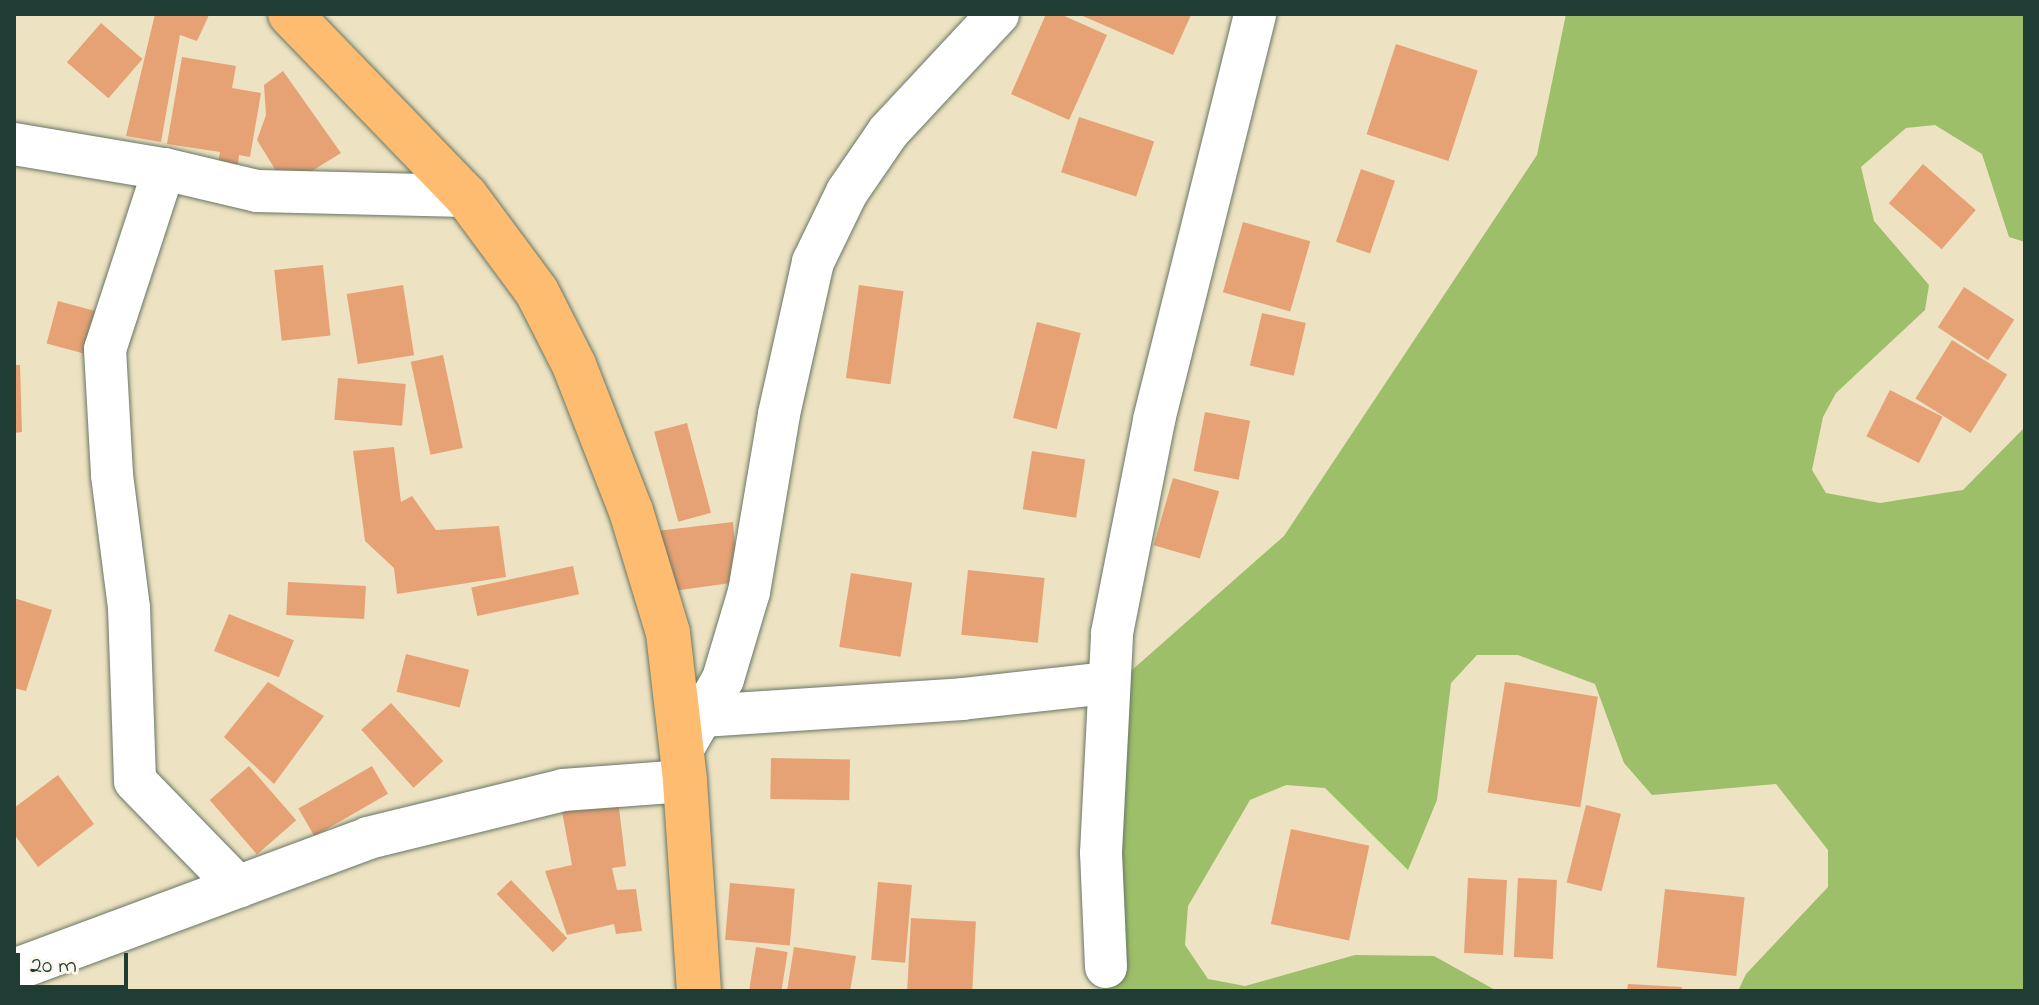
<!DOCTYPE html>
<style>
body{margin:0}
#map{position:relative;width:2039px;height:1005px;overflow:hidden;background:#ede2c1;font-family:"Indie Flower",sans-serif}
div>[style]{position:absolute}
[style*='--x']{left:calc(var(--x)*1px);top:calc(var(--y)*1px);width:calc(var(--w)*1px);rotate:calc(var(--a)*1deg)}
.green>*{inset:0;background:#9dbf69}
.building>*{inset:0;background:#e6a275;transform-origin:0 0}
.roads{filter:drop-shadow(0 0 2px #677765) drop-shadow(0 0 2px #677765)}
.minor>*{height:42px;margin:-21px;padding:0 21px;transform-origin:21px;border-radius:21px;background:#fff}
.major>*{height:44px;margin:-22px;padding:0 22px;transform-origin:22px;border-radius:22px;background:#fdbc70}
span{translate:-50% -50%;white-space:nowrap;text-align:center;line-height:1.15;-webkit-text-stroke:7px #fbf7ec;paint-order:stroke}
.frame{position:absolute;inset:0;border:16px solid #1f3d34;pointer-events:none}
.scale{position:absolute;left:16px;top:953px;width:112px;height:36px;box-sizing:border-box;border:4px solid #1f3d34;border-top:0;padding-left:10px;font-size:24px;line-height:28px;white-space:nowrap;color:#1f3d34;-webkit-text-stroke:6px #fbf7ec;paint-order:stroke}
</style>
<div id="map">
<div class="green">
<div style="clip-path:polygon(1566px 14px,2025px 14px,2025px 242px,2009px 237px,1982px 154px,1935px 125px,1906px 128px,1861px 167px,1874px 221px,1929px 285px,1925px 310px,1836px 393px,1823px 417px,1812px 470px,1826px 493px,1880px 503px,1963px 490px,2025px 427px,2025px 991px,1738px 991px,1746px 974px,1828px 887px,1828px 850px,1776px 784px,1652px 795px,1624px 763px,1595px 684px,1518px 655px,1477px 655px,1451px 683px,1437px 800px,1408px 870px,1325px 788px,1286px 785px,1250px 800px,1188px 906px,1185px 945px,1208px 979px,1245px 986px,1355px 955px,1434px 956px,1497px 991px,1103px 991px,1115px 685px,1284px 536px,1537px 155px)"></div>
</div>
<div class="building">
<div style="clip-path:polygon(155px 14px,209px 15px,197px 41px,180px 35px,161px 142px,126px 136px)"></div>
<div style="clip-path:polygon(1046px 14px,1060px 14px,1107px 35px,1069px 120px,1011px 94px)"></div>
<div style="clip-path:polygon(1078px 14px,1189px 14px,1191px 15px,1173px 55px)"></div>
<div style="left:101px;top:23px;width:55px;height:52px;rotate:41deg"></div>
<div style="left:1396px;top:44px;width:86px;height:95px;rotate:18deg"></div>
<div style="clip-path:polygon(182px 57px,236px 66px,232px 88px,261px 93px,250px 157px,239px 155px,236px 178px,216px 175px,220px 152px,167px 144px)"></div>
<div style="clip-path:polygon(283px 71px,341px 153px,286px 187px,257px 140px,266px 115px,264px 85px)"></div>
<div style="left:1079px;top:117px;width:79px;height:58px;rotate:18deg"></div>
<div style="left:1923px;top:164px;width:70px;height:52px;rotate:41deg"></div>
<div style="left:1361px;top:169px;width:36px;height:77px;rotate:19deg"></div>
<div style="left:1243px;top:222px;width:70px;height:73px;rotate:16deg"></div>
<div style="left:323px;top:265px;width:71px;height:49px;rotate:84deg"></div>
<div style="left:403px;top:285px;width:71px;height:57px;rotate:81deg"></div>
<div style="left:859px;top:285px;width:45px;height:94px;rotate:8deg"></div>
<div style="left:1964px;top:287px;width:60px;height:48px;rotate:33deg"></div>
<div style="left:58px;top:301px;width:52px;height:44px;rotate:15deg"></div>
<div style="left:1262px;top:313px;width:45px;height:54px;rotate:13deg"></div>
<div style="left:1037px;top:322px;width:45px;height:99px;rotate:14deg"></div>
<div style="left:1952px;top:340px;width:65px;height:69px;rotate:32deg"></div>
<div style="left:443px;top:355px;width:95px;height:33px;rotate:78deg"></div>
<div style="clip-path:polygon(14px 365px,20px 365px,22px 432px,14px 433px)"></div>
<div style="left:338px;top:378px;width:68px;height:42px;rotate:5deg"></div>
<div style="left:1890px;top:390px;width:59px;height:52px;rotate:27deg"></div>
<div style="left:1205px;top:412px;width:46px;height:60px;rotate:11deg"></div>
<div style="left:687px;top:423px;width:93px;height:34px;rotate:75deg"></div>
<div style="clip-path:polygon(394px 447px,401px 502px,412px 496px,436px 530px,499px 526px,506px 577px,397px 594px,394px 568px,365px 541px,353px 451px)"></div>
<div style="left:1032px;top:451px;width:54px;height:59px;rotate:9deg"></div>
<div style="left:1173px;top:478px;width:48px;height:70px;rotate:16deg"></div>
<div style="clip-path:polygon(733px 522px,738px 582px,673px 591px,648px 532px)"></div>
<div style="left:573px;top:566px;width:29px;height:104px;rotate:78deg"></div>
<div style="left:968px;top:570px;width:77px;height:65px;rotate:6deg"></div>
<div style="left:851px;top:573px;width:62px;height:75px;rotate:9deg"></div>
<div style="left:288px;top:582px;width:78px;height:33px;rotate:3deg"></div>
<div style="clip-path:polygon(14px 598px,52px 610px,26px 691px,14px 688px)"></div>
<div style="left:229px;top:614px;width:70px;height:40px;rotate:22deg"></div>
<div style="left:406px;top:654px;width:65px;height:39px;rotate:14deg"></div>
<div style="clip-path:polygon(268px 682px,324px 716px,274px 784px,224px 737px)"></div>
<div style="left:1505px;top:682px;width:94px;height:112px;rotate:9deg"></div>
<div style="left:391px;top:703px;width:78px;height:40px;rotate:48deg"></div>
<div style="left:771px;top:758px;width:79px;height:41px;rotate:1deg"></div>
<div style="left:249px;top:766px;width:72px;height:52px;rotate:49deg"></div>
<div style="left:372px;top:766px;width:32px;height:85px;rotate:60deg"></div>
<div style="clip-path:polygon(58px 775px,94px 824px,38px 867px,14px 834px,14px 808px)"></div>
<div style="clip-path:polygon(617px 791px,626px 866px,612px 868px,617px 890px,636px 889px,642px 931px,616px 934px,614px 924px,567px 935px,545px 871px,572px 865px,560px 801px)"></div>
<div style="left:1586px;top:805px;width:36px;height:80px;rotate:14deg"></div>
<div style="left:1291px;top:829px;width:80px;height:97px;rotate:12deg"></div>
<div style="left:1468px;top:878px;width:39px;height:75px;rotate:3deg"></div>
<div style="left:1518px;top:878px;width:39px;height:79px;rotate:3deg"></div>
<div style="left:511px;top:880px;width:81px;height:20px;rotate:46deg"></div>
<div style="left:878px;top:882px;width:34px;height:78px;rotate:5deg"></div>
<div style="left:730px;top:883px;width:65px;height:57px;rotate:5deg"></div>
<div style="left:1665px;top:889px;width:80px;height:79px;rotate:6deg"></div>
<div style="left:911px;top:918px;width:65px;height:73px;rotate:3deg"></div>
<div style="left:756px;top:947px;width:32px;height:44px;rotate:9deg"></div>
<div style="clip-path:polygon(794px 947px,856px 956px,850px 991px,787px 991px)"></div>
<div style="clip-path:polygon(1628px 984px,1682px 987px,1681px 991px,1627px 991px)"></div>
</div>
<div class="roads">
<div class="minor">
<div style="--x:14;--y:144;--w:152;--a:9.5"></div>
<div style="--x:164;--y:169;--w:96;--a:13.3"></div>
<div style="--x:257;--y:191;--w:209;--a:1.4"></div>
<div style="--x:164;--y:169;--w:189;--a:108.1"></div>
<div style="--x:105;--y:349;--w:126;--a:86.8"></div>
<div style="--x:112;--y:475;--w:134;--a:82.7"></div>
<div style="--x:129;--y:608;--w:173;--a:88"></div>
<div style="--x:135;--y:781;--w:148;--a:45.8"></div>
<div style="--x:702;--y:716;--w:261;--a:-3.7"></div>
<div style="--x:962;--y:699;--w:145;--a:-6.3"></div>
<div style="--x:682;--y:750;--w:82;--a:-60"></div>
<div style="--x:723;--y:679;--w:91;--a:-73.4"></div>
<div style="--x:749;--y:592;--w:181;--a:-80.4"></div>
<div style="--x:779;--y:414;--w:156;--a:-77.4"></div>
<div style="--x:813;--y:262;--w:78;--a:-64.1"></div>
<div style="--x:847;--y:192;--w:74;--a:-55.5"></div>
<div style="--x:889;--y:131;--w:160;--a:-47"></div>
<div style="--x:1106;--y:967;--w:114;--a:-92.5"></div>
<div style="--x:1101;--y:853;--w:220;--a:-87.1"></div>
<div style="--x:1112;--y:633;--w:217;--a:-78.8"></div>
<div style="--x:1154;--y:420;--w:418;--a:-76"></div>
<div style="--x:14;--y:970;--w:378;--a:-20.4"></div>
<div style="--x:368;--y:838;--w:201;--a:-13.8"></div>
<div style="--x:563;--y:790;--w:122;--a:-4.2"></div>
</div>
<div class="major">
<div style="--x:290;--y:14;--w:253;--a:46"></div>
<div style="--x:466;--y:196;--w:119;--a:53.5"></div>
<div style="--x:537;--y:292;--w:82;--a:63.1"></div>
<div style="--x:574;--y:365;--w:157;--a:68.7"></div>
<div style="--x:631;--y:511;--w:127;--a:73.1"></div>
<div style="--x:668;--y:633;--w:149;--a:83.4"></div>
<div style="--x:685;--y:781;--w:210;--a:86.2"></div>
</div>
</div>
<div class="frame"></div>
<div class="scale">20 m</div>
</div>
